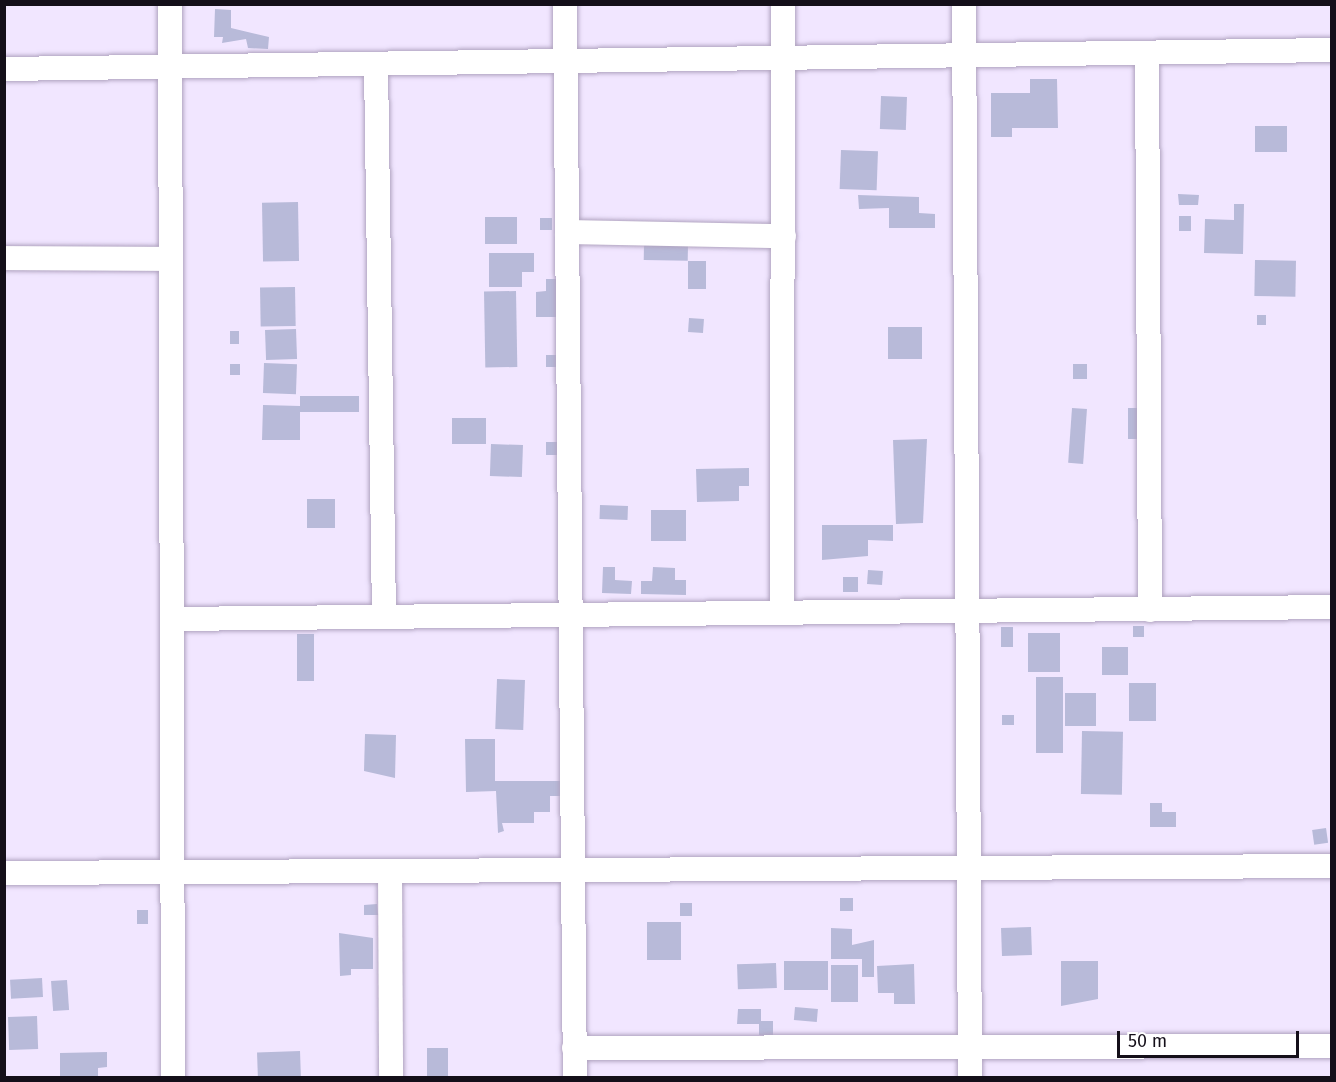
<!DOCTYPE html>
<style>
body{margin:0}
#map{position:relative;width:1336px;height:1082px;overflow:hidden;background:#f1e6ff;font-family:"Fira Sans",sans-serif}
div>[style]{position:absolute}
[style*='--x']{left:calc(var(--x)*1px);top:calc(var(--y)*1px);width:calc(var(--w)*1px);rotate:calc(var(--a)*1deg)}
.building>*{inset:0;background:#b8bad9;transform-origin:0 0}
.roads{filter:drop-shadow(0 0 2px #b0a3c0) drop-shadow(0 0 2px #b0a3c0)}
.street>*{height:24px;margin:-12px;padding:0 12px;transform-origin:12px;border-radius:12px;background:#fff}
span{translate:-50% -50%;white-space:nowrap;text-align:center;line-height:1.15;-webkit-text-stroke:6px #fff;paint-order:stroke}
.frame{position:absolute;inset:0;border:6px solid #140f19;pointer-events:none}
.scale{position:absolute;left:1117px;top:1031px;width:182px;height:27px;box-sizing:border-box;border:3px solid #140f19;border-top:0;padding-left:8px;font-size:18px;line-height:21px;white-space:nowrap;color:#140f19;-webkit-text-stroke:4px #fff;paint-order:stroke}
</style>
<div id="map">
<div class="building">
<div style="clip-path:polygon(215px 9px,231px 10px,231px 28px,269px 37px,268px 49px,248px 48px,246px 39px,222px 43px,223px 37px,214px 37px)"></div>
<div style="clip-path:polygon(1030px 79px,1057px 79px,1058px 128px,1012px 128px,1012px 137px,991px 137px,991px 93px,1030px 93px)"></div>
<div style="left:881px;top:96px;width:26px;height:33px;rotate:2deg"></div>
<div style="left:1255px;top:126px;width:32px;height:26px"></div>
<div style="left:841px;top:150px;width:37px;height:39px;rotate:2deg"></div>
<div style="clip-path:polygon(1178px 194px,1199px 195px,1198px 205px,1179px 205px)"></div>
<div style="clip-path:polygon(858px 195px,919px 197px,919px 213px,935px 214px,935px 228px,889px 228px,889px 208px,859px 209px)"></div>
<div style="left:298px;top:202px;width:59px;height:36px;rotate:89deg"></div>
<div style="clip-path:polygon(1234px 204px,1244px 204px,1243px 254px,1204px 253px,1205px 219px,1234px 220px)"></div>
<div style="left:1179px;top:216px;width:12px;height:15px"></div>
<div style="left:485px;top:217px;width:32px;height:27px"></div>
<div style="left:540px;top:218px;width:12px;height:12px"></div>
<div style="left:644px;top:244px;width:44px;height:16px;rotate:1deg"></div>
<div style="clip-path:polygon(489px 253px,534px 253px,534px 272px,522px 272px,522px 287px,489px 287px)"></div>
<div style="left:1255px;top:260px;width:41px;height:36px;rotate:1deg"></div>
<div style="left:688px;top:261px;width:18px;height:28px"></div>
<div style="clip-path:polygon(546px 279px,560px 279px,560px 317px,536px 317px,536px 292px,546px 291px)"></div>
<div style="left:295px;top:287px;width:39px;height:35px;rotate:89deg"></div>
<div style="left:516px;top:291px;width:76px;height:32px;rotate:89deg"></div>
<div style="left:1257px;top:315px;width:9px;height:10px"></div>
<div style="left:689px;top:318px;width:15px;height:14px;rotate:4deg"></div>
<div style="left:888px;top:327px;width:34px;height:32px"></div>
<div style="left:296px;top:329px;width:30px;height:31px;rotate:88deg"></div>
<div style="left:230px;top:331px;width:9px;height:13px"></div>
<div style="left:546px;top:355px;width:17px;height:12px"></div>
<div style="left:264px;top:363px;width:33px;height:30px;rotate:2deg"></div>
<div style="left:230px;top:364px;width:10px;height:11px"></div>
<div style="left:1073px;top:364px;width:14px;height:15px"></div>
<div style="clip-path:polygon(300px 396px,359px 396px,359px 412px,300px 412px,300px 440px,262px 440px,263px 405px,300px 406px)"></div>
<div style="left:1072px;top:408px;width:15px;height:55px;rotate:4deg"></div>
<div style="left:1128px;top:408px;width:17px;height:31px"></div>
<div style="left:452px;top:418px;width:34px;height:26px"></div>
<div style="clip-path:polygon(927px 439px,923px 523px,896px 524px,893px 440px)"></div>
<div style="left:546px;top:442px;width:15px;height:13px"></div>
<div style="left:491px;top:444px;width:32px;height:32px;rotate:2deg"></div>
<div style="clip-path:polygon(749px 468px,749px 486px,739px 486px,739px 501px,697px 502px,696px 469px)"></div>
<div style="left:307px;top:499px;width:28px;height:29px"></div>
<div style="left:600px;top:505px;width:28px;height:14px;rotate:2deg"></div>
<div style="left:651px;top:510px;width:35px;height:31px"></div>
<div style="clip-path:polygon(822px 525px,893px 525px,893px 541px,868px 540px,868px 556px,822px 560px)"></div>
<div style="clip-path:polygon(603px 567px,615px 567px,615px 580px,632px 581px,631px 594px,602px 593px)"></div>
<div style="clip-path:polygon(653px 567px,675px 568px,675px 580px,686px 580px,686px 595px,641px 594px,641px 581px,652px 581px)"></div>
<div style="left:868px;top:570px;width:15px;height:14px;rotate:4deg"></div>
<div style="left:843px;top:577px;width:15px;height:15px"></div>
<div style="left:1133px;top:626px;width:11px;height:11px"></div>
<div style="left:1001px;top:627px;width:12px;height:20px"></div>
<div style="left:1028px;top:633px;width:32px;height:39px"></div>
<div style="left:297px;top:634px;width:17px;height:47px"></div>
<div style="left:1102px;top:647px;width:26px;height:28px"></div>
<div style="left:1036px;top:677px;width:27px;height:76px"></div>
<div style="left:497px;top:679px;width:28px;height:50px;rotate:2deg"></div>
<div style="left:1129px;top:683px;width:27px;height:38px"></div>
<div style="left:1065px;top:693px;width:31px;height:33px"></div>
<div style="left:1002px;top:715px;width:12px;height:10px"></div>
<div style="left:1082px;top:731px;width:41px;height:63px;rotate:1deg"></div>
<div style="clip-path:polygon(365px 734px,396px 735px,395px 778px,364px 771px)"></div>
<div style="clip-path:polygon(465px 739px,495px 739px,495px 781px,564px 781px,564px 796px,550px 796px,550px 812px,534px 812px,534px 823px,502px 823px,504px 831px,498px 833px,496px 791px,466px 792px)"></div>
<div style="clip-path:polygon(1150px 803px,1162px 803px,1162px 812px,1176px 812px,1176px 827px,1150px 827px)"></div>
<div style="left:1326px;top:828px;width:15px;height:14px;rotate:82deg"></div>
<div style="left:840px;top:898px;width:13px;height:13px"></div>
<div style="left:680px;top:903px;width:12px;height:13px"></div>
<div style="clip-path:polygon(377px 904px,378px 915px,364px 915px,364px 905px)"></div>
<div style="left:137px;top:910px;width:11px;height:14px"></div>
<div style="left:647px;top:922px;width:34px;height:38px"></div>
<div style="left:1031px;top:927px;width:28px;height:30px;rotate:88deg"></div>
<div style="clip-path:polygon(831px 928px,852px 929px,852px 945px,874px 940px,874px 977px,862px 977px,862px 959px,831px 959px)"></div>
<div style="clip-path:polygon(339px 933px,373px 938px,373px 969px,351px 969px,351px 975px,340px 976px)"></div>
<div style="left:784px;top:961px;width:44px;height:29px"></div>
<div style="clip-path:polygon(1061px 961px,1098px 961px,1098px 999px,1061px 1006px)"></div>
<div style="left:776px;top:963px;width:25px;height:39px;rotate:88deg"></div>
<div style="clip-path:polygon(914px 964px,915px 1004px,894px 1004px,894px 993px,878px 993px,877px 966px)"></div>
<div style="left:831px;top:965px;width:27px;height:37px"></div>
<div style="left:42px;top:978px;width:19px;height:32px;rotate:87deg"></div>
<div style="left:67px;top:980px;width:30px;height:16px;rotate:86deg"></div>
<div style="left:795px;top:1007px;width:23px;height:13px;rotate:5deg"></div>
<div style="clip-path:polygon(738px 1009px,761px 1009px,761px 1021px,773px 1021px,773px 1036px,759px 1035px,759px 1024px,737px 1024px)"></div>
<div style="left:37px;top:1016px;width:33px;height:29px;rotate:88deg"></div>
<div style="left:427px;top:1048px;width:21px;height:29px"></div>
<div style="left:300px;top:1051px;width:27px;height:43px;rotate:88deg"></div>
<div style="clip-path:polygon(107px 1052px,107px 1067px,98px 1068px,98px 1078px,60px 1078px,60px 1053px)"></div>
</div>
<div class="roads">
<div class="street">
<div style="--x:170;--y:4;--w:1074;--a:89.84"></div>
<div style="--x:565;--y:4;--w:1074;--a:89.47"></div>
<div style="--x:964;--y:4;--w:1074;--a:89.68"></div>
<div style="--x:1147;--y:53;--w:557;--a:89.69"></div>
<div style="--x:376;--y:64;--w:552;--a:89.17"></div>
<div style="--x:4;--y:69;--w:1328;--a:-0.82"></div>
<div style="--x:567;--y:232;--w:217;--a:1.1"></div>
<div style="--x:4;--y:258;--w:166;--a:0.3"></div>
<div style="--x:782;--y:610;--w:606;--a:-89.91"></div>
<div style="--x:172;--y:619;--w:1160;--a:-0.59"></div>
<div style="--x:390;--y:871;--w:207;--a:89.7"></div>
<div style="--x:4;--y:873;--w:1328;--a:-0.3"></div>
<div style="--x:574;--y:1048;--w:758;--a:-0.15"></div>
</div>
</div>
<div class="frame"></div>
<div class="scale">50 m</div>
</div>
